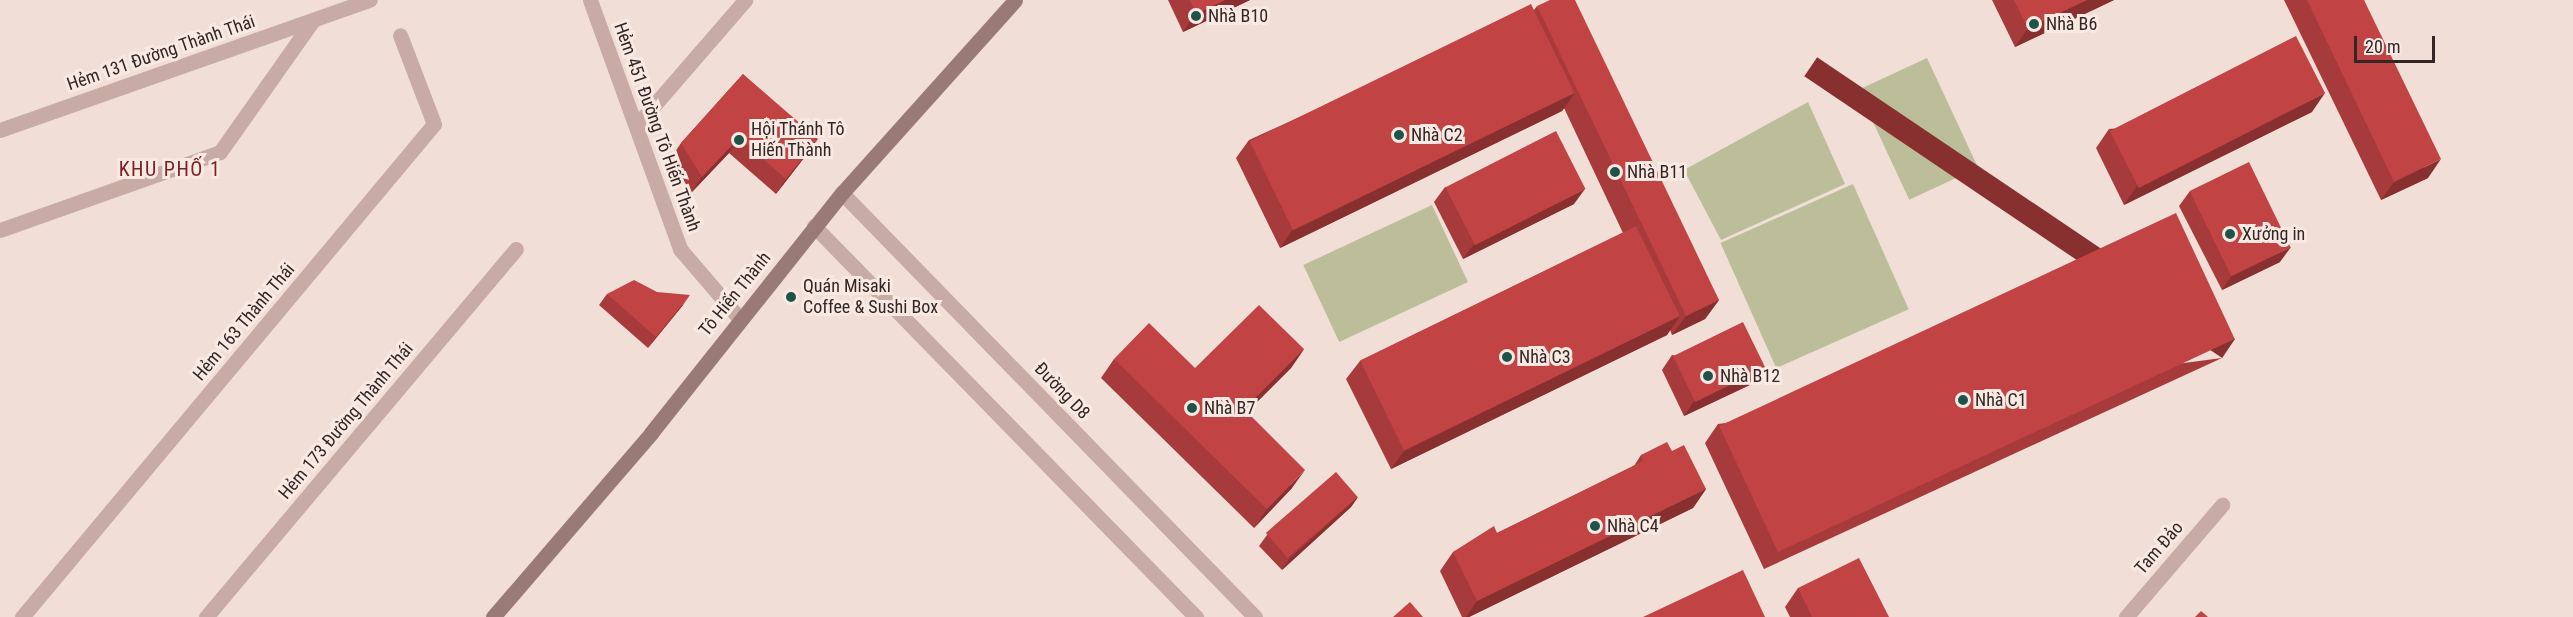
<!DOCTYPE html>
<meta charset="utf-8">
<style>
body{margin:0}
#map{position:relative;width:2573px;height:617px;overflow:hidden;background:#f0ded7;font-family:"Roboto Condensed",sans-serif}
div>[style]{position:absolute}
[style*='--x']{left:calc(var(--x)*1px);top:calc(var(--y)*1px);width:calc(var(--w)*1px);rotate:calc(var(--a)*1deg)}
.green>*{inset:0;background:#bbbe98;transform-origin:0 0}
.minor>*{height:15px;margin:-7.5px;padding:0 7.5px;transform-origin:7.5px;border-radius:7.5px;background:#c7aba4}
.secondary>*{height:15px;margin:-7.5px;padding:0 7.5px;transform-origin:7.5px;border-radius:7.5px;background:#9a7a76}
.wall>*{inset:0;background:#a73a3a}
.shaded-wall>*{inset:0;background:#882f30;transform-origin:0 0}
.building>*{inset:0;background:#c24344;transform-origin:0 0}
.dots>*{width:16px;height:16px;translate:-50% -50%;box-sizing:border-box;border:3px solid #f8e9e3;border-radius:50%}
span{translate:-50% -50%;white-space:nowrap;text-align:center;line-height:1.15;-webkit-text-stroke:6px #f8e9e3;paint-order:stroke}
.poi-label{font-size:18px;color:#332625}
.left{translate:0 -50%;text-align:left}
.street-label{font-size:18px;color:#332625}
.neighbourhood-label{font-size:20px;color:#7f2122;letter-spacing:1.5px}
.scale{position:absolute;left:2354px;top:36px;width:81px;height:27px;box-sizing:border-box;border:3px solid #332625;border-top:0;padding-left:8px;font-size:18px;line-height:21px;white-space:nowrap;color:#332625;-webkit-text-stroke:4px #f8e9e3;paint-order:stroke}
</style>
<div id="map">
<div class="green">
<div style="left:1927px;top:58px;width:121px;height:76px;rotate:65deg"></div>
<div style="clip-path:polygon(1808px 102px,1845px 184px,1721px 240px,1684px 170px)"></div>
<div style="left:1853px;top:184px;width:137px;height:145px;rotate:66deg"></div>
<div style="left:1432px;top:205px;width:85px;height:142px;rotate:65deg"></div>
</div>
<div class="minor">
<div style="--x:590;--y:0;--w:265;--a:70.1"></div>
<div style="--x:680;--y:249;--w:92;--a:49.4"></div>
<div style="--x:636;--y:126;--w:167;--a:-49.1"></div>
<div style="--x:0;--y:130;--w:392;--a:-19.4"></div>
<div style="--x:842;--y:193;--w:592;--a:45.75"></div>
<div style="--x:814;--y:226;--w:547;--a:45.67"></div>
<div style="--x:0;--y:230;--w:233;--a:-19.5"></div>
<div style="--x:220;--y:152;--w:161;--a:-54.8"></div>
<div style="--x:22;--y:617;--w:642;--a:-50.11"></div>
<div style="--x:434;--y:124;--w:95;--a:-110.9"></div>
<div style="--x:206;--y:617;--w:481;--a:-49.9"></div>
<div style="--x:2126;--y:617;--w:148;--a:-49.4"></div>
</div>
<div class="secondary">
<div style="--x:493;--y:617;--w:243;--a:-49.3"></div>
<div style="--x:651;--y:433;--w:307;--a:-51.5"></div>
<div style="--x:842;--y:193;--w:259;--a:-48.1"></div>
</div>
<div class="wall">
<div style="clip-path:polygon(1168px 0,1250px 0,1183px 32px)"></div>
<div style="clip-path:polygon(1992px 0,2114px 0,2015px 47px)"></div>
<div style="clip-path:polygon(2284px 0,2364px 0,2428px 178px,2381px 200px)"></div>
<div style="clip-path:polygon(1537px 6px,1719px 300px,1705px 319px,1672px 335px,1670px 330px,1667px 335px,1391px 469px,1346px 379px,1360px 361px,1623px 233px,1564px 108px,1562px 111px,1280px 248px,1236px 158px,1249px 140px,1534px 10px)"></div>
<div style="clip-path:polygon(743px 74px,807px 154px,776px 194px,729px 153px,691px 193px,671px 158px,681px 143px)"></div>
<div style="clip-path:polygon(2312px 112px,2124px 205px,2096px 148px,2109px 129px)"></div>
<div style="clip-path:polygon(1445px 187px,1574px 204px,1463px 259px,1434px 202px)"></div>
<div style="clip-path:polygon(2190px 191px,2280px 262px,2222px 290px,2179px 206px)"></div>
<div style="clip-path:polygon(607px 294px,683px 305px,648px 348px,599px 305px)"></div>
<div style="clip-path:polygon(1304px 349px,1291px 368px,1247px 412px,1292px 488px,1254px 528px,1101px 378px,1114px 359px,1195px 368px)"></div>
<div style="clip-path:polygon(1672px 355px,1765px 368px,1754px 383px,1684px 416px,1662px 370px)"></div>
<div style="clip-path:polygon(2222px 358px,1764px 569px,1705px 443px,1718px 424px)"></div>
<div style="clip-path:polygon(1672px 451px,1706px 489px,1693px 508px,1469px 617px,1462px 617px,1440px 571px,1453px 552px,1497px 533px,1634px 466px,1641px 455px)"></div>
<div style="clip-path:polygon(1358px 497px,1351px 507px,1282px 570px,1259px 546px,1267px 535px)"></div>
<div style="clip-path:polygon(1798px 588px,1889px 617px,1790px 617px,1785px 607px)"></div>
</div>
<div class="shaded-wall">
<div style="clip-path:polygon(1225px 0,1250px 0,1183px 32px,1196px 14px)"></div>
<div style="clip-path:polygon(2087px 0,2114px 0,2015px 47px,2028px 28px)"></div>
<div style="clip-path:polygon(1575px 93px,1562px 111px,1280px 248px,1293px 229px)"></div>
<div style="clip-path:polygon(2325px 93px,2312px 112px,2124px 205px,2137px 186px)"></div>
<div style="clip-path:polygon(739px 138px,729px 153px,691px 193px,702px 177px)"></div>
<div style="clip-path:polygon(818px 139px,807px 154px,776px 194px,786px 179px)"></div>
<div style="clip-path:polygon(2441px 159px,2428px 178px,2381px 200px,2394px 182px)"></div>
<div style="clip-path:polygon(1585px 189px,1574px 204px,1463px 259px,1474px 244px)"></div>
<div style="clip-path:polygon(2291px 247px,2280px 262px,2222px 290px,2232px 275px)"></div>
<div style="clip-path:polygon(690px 295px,683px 305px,648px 348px,656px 337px)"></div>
<div style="clip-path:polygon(1719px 300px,1705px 319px,1672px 335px,1686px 316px)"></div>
<div style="clip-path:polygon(1680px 316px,1667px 335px,1391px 469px,1404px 451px)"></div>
<div style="left:2235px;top:339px;width:23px;height:504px;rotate:124deg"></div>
<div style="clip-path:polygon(1304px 349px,1291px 368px,1231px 428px,1244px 409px)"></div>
<div style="clip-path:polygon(1765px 368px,1754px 383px,1684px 416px,1694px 401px)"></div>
<div style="clip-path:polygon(1305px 470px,1292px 488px,1254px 528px,1267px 509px)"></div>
<div style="clip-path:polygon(1706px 489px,1693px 508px,1469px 617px,1466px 617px,1477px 601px)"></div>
<div style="clip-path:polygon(1358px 497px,1351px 507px,1282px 570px,1289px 559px)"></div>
</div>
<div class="building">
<div style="clip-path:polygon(1190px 0,1225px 0,1196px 14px)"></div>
<div style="clip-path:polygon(1550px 0,1575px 0,1719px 300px,1686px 316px,1537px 6px)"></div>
<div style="clip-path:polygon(2014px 0,2087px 0,2028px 28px)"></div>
<div style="clip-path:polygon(2307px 0,2364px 0,2441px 159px,2394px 182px)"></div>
<div style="left:1531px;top:4px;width:99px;height:313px;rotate:64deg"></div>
<div style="left:2296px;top:36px;width:64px;height:209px;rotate:63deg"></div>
<div style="clip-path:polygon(743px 74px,818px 139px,786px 179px,739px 138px,702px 177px,681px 143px)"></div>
<div style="left:1556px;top:131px;width:65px;height:124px;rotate:63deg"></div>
<div style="left:2249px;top:162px;width:95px;height:66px;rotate:64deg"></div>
<div style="left:2176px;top:213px;width:139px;height:504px;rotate:65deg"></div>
<div style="left:1636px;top:226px;width:100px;height:307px;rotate:64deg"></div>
<div style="clip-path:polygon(634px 280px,657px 292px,690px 295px,656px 337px,607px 294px)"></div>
<div style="clip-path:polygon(1259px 305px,1304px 349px,1244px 409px,1305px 470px,1267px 509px,1114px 359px,1149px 323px,1195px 368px)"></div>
<div style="left:1743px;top:322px;width:51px;height:78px;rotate:64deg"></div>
<div style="clip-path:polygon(1667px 442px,1672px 451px,1684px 445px,1706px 489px,1477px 601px,1453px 552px,1494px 526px,1497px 533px,1643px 461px,1641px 455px)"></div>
<div style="left:1336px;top:472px;width:33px;height:93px;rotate:49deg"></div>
<div style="clip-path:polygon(1859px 558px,1889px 617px,1812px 617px,1798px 588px)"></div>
<div style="clip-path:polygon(1743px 570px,1765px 617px,1643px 617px)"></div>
<div style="clip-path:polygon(1410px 602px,1423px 617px,1393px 617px)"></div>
<div style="clip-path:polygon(2201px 611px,2208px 617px,2195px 617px)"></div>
</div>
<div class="dots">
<div style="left:1196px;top:16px;background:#1d5349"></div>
<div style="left:2034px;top:24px;background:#1d5349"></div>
<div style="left:1399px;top:135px;background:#1d5349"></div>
<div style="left:739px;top:140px;background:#1d5349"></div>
<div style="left:1615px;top:172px;background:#1d5349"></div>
<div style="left:2230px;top:234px;background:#1d5349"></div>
<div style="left:791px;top:297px;background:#1d5349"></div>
<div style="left:1507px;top:357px;background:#1d5349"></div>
<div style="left:1708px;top:376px;background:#1d5349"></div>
<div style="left:1963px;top:400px;background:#1d5349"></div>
<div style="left:1192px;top:408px;background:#1d5349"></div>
<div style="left:1595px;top:526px;background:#1d5349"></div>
</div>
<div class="poi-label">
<span class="left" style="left:1208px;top:16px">Nhà B10</span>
<span class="left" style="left:2046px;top:24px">Nhà B6</span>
<span class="left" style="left:751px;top:140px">Hội Thánh Tô<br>Hiến Thành</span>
<span class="left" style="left:1411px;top:135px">Nhà C2</span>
<span class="left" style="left:1627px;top:172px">Nhà B11</span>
<span class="left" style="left:2242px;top:234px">Xưởng in</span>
<span class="left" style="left:803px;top:297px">Quán Misaki<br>Coffee &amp; Sushi Box</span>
<span class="left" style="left:1519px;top:357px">Nhà C3</span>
<span class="left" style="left:1720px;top:376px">Nhà B12</span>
<span class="left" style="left:1975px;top:400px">Nhà C1</span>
<span class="left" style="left:1204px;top:408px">Nhà B7</span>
<span class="left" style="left:1607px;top:526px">Nhà C4</span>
</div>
<div class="street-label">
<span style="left:161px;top:53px;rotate:-19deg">Hẻm 131 Đường Thành Thái</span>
<span style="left:657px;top:127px;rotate:70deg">Hẻm 451 Đường Tô Hiến Thành</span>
<span style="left:735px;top:294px;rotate:-51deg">Tô Hiến Thành</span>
<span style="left:244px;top:322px;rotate:-50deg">Hẻm 163 Thành Thái</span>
<span style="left:1062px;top:391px;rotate:46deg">Đường D8</span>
<span style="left:346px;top:421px;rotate:-50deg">Hẻm 173 Đường Thành Thái</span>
<span style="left:2159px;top:548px;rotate:-49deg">Tam Đảo</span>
</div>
<div class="neighbourhood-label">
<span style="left:170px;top:169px">KHU PHỐ 1</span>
</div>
<div class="scale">20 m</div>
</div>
